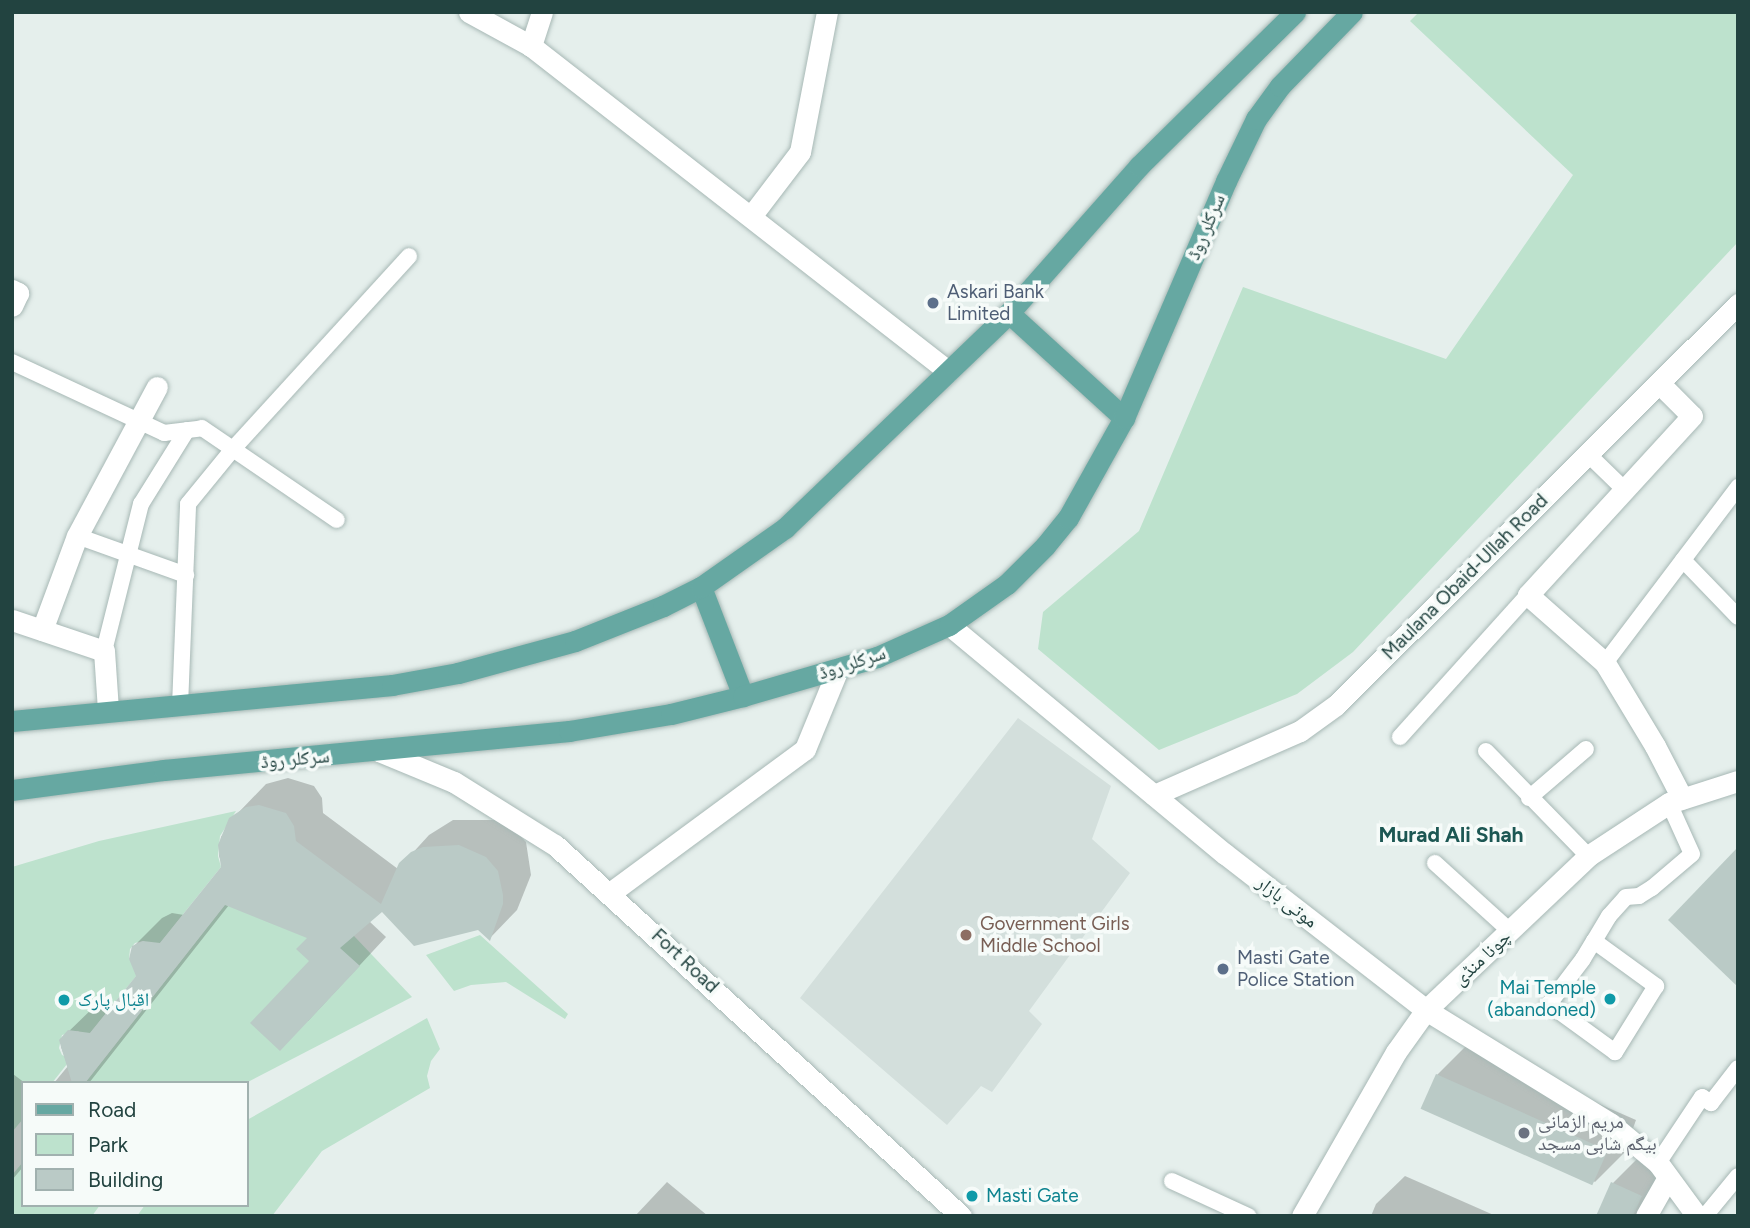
<!DOCTYPE html>
<meta charset="utf-8">
<style>
body{margin:0}
#map{position:relative;width:1750px;height:1228px;overflow:hidden;background:#e5efec;font-family:Figtree,"Noto Naskh Arabic",sans-serif}
div>[style]{position:absolute}
[style*='--x']{left:calc(var(--x)*1px);top:calc(var(--y)*1px);width:calc(var(--w)*1px);rotate:calc(var(--a)*1deg)}
.built>*{inset:0;background:#d3dfdc}
.green>*{inset:0;background:#bde2cd}
.shadow>*{inset:0;background:#0003}
.building>*{inset:0;background:#bacac6;transform-origin:0 0}
.roads{filter:drop-shadow(0 0 2px #a7b8b5) drop-shadow(0 0 2px #a7b8b5)}
.lane>*{height:16px;margin:-8px;padding:0 8px;transform-origin:8px;border-radius:8px;background:#fff}
.street>*{height:21px;margin:-10.5px;padding:0 10.5px;transform-origin:10.5px;border-radius:10.5px;background:#fff}
.secondary>*{height:21px;margin:-10.5px;padding:0 10.5px;transform-origin:10.5px;border-radius:10.5px;background:#fff}
.primary>*{height:21px;margin:-10.5px;padding:0 10.5px;transform-origin:10.5px;border-radius:10.5px;background:#66a8a2}
.dots>*{width:19px;height:19px;translate:-50% -50%;box-sizing:border-box;border:4px solid #f6fbf9;border-radius:50%}
span{translate:-50% -50%;white-space:nowrap;text-align:center;line-height:1.15;-webkit-text-stroke:7px #f6fbf9;paint-order:stroke}
.street-label{font-size:19px;color:#224340}
.service-label{font-size:19px;color:#4e5e75}
.left{translate:0 -50%;text-align:left}
.education-label{font-size:19px;color:#785e54}
.culture-label{font-size:19px;color:#0d838f}
.right{translate:-100% -50%;text-align:right}
.worship-label{font-size:19px;color:#5b616d}
.neighbourhood-label{font-size:21px;color:#1c5753;font-weight:700}
.frame{position:absolute;inset:0;border:14px solid #224340;pointer-events:none}
.legend{position:absolute;left:21px;top:1081px;width:228px;height:126px;box-sizing:border-box;background:#f6fbf9;border:2px solid #a1b1af;margin:0;padding:9px 12px;list-style:none;font-size:21px;color:#224340}
.legend li{display:flex;align-items:center;gap:14px;height:35px}
.legend b{width:35px;border:2px solid #a1b1af}
</style>
<div id="map">
<div class="built">
<div style="clip-path:polygon(1018px 718px,1111px 786px,1092px 839px,1130px 873px,1029px 1011px,1042px 1024px,992px 1092px,981px 1086px,947px 1125px,800px 998px)"></div>
</div>
<div class="green">
<div style="clip-path:polygon(1419px 12px,1738px 12px,1738px 242px,1353px 652px,1297px 694px,1159px 750px,1038px 649px,1043px 612px,1139px 531px,1243px 287px,1446px 359px,1573px 175px,1410px 21px)"></div>
<div style="clip-path:polygon(236px 811px,220px 836px,218px 856px,221px 867px,156px 948px,143px 941px,135px 943px,130px 949px,129px 959px,141px 970px,86px 1038px,78px 1031px,62px 1035px,59px 1048px,62px 1055px,71px 1059px,52px 1083px,23px 1083px,23px 1119px,12px 1132px,12px 867px,99px 841px)"></div>
<div style="clip-path:polygon(241px 884px,354px 936px,412px 997px,246px 1083px,85px 1083px)"></div>
<div style="clip-path:polygon(480px 935px,568px 1014px,565px 1019px,506px 982px,471px 985px,454px 991px,426px 955px)"></div>
<div style="clip-path:polygon(427px 1018px,440px 1049px,431px 1061px,427px 1076px,430px 1088px,322px 1151px,272px 1216px,137px 1216px,145px 1205px,247px 1205px,247px 1120px)"></div>
<div style="clip-path:polygon(23px 1162px,23px 1205px,100px 1205px,92px 1216px,12px 1216px,12px 1175px)"></div>
</div>
<div class="shadow">
<div style="clip-path:polygon(288px 778px,314px 786px,322px 798px,323px 813px,398px 869px,429px 835px,453px 820px,498px 820px,514px 829px,526px 842px,531px 875px,517px 910px,490px 938px,479px 928px,382px 910px,369px 921px,386px 937px,308px 1021px,310px 938px,229px 905px,89px 1083px,54px 1083px,68px 1066px,61px 1047px,64px 1036px,98px 1003px,115px 1005px,138px 976px,134px 946px,162px 918px,172px 913px,184px 915px,223px 867px,219px 856px,221px 837px,238px 813px,266px 784px)"></div>
<div style="clip-path:polygon(1466px 1046px,1636px 1120px,1624px 1153px,1595px 1182px,1437px 1075px)"></div>
<div style="clip-path:polygon(13px 1074px,25px 1083px,23px 1083px,23px 1167px,12px 1180px)"></div>
<div style="clip-path:polygon(1641px 1155px,1670px 1167px,1650px 1216px,1598px 1216px,1613px 1183px)"></div>
<div style="clip-path:polygon(1405px 1176px,1496px 1216px,1371px 1216px,1376px 1204px)"></div>
<div style="clip-path:polygon(667px 1182px,708px 1216px,635px 1216px)"></div>
</div>
<div class="building">
<div style="clip-path:polygon(259px 805px,286px 813px,294px 826px,296px 841px,381px 904px,399px 863px,411px 852px,423px 847px,459px 845px,486px 857px,498px 871px,503px 895px,503px 904px,490px 941px,478px 930px,414px 946px,382px 912px,340px 948px,360px 966px,280px 1051px,250px 1023px,309px 961px,296px 949px,307px 938px,225px 905px,85px 1083px,72px 1083px,59px 1040px,68px 1030px,90px 1033px,136px 976px,129px 959px,132px 946px,143px 941px,160px 943px,221px 867px,218px 845px,229px 818px,246px 807px)"></div>
<div style="clip-path:polygon(1738px 847px,1738px 987px,1668px 920px)"></div>
<div style="left:1436px;top:1074px;width:188px;height:38px;rotate:24deg"></div>
<div style="clip-path:polygon(1611px 1182px,1642px 1196px,1633px 1216px,1596px 1216px)"></div>
</div>
<div class="roads">
<div class="lane">
<div style="--x:12;--y:362;--w:168;--a:25"></div>
<div style="--x:164;--y:433;--w:38;--a:-7"></div>
<div style="--x:202;--y:428;--w:163;--a:34.3"></div>
<div style="--x:1594;--y:460;--w:43;--a:44.1"></div>
<div style="--x:77;--y:536;--w:116;--a:19.7"></div>
<div style="--x:1683;--y:560;--w:79;--a:46"></div>
<div style="--x:104;--y:651;--w:152;--a:-75.9"></div>
<div style="--x:141;--y:504;--w:87;--a:-58.1"></div>
<div style="--x:1605;--y:663;--w:221;--a:-52.9"></div>
<div style="--x:180;--y:706;--w:202;--a:-87.7"></div>
<div style="--x:188;--y:504;--w:71;--a:-50.7"></div>
<div style="--x:233;--y:449;--w:261;--a:-47.6"></div>
<div style="--x:1400;--y:737;--w:191;--a:-48"></div>
<div style="--x:1486;--y:751;--w:146;--a:45.8"></div>
<div style="--x:1529;--y:798;--w:75;--a:-40.7"></div>
<div style="--x:1435;--y:863;--w:103;--a:42.2"></div>
<div style="--x:1594;--y:941;--w:77;--a:36"></div>
<div style="--x:1656;--y:986;--w:78;--a:121.8"></div>
<div style="--x:1615;--y:1052;--w:82;--a:-144"></div>
<div style="--x:1549;--y:1004;--w:56;--a:-52.9"></div>
<div style="--x:1583;--y:959;--w:21;--a:-59"></div>
<div style="--x:1594;--y:941;--w:29;--a:-59"></div>
<div style="--x:1609;--y:916;--w:25;--a:-48"></div>
<div style="--x:1626;--y:897;--w:13;--a:-4"></div>
<div style="--x:1639;--y:896;--w:15;--a:-32"></div>
<div style="--x:1652;--y:888;--w:52;--a:-40.4"></div>
<div style="--x:1692;--y:854;--w:56;--a:-114.3"></div>
<div style="--x:1658;--y:1163;--w:79;--a:-56.3"></div>
<div style="--x:1702;--y:1097;--w:11;--a:34"></div>
<div style="--x:1711;--y:1103;--w:44;--a:-52.4"></div>
<div style="--x:1172;--y:1181;--w:84;--a:24.7"></div>
<div style="--x:1705;--y:1216;--w:52;--a:-50.5"></div>
</div>
<div class="street">
<div style="--x:469;--y:12;--w:71;--a:28.7"></div>
<div style="--x:542;--y:12;--w:36;--a:108"></div>
<div style="--x:531;--y:46;--w:529;--a:37.93"></div>
<div style="--x:752;--y:215;--w:79;--a:-52.7"></div>
<div style="--x:800;--y:152;--w:143;--a:-79.1"></div>
<div style="--x:12;--y:290;--w:7;--a:27"></div>
<div style="--x:18;--y:293;--w:14;--a:115"></div>
<div style="--x:1665;--y:389;--w:38;--a:45"></div>
<div style="--x:1692;--y:416;--w:243;--a:132.5"></div>
<div style="--x:1528;--y:595;--w:103;--a:41.4"></div>
<div style="--x:1605;--y:663;--w:97;--a:58.9"></div>
<div style="--x:1655;--y:746;--w:59;--a:62.6"></div>
<div style="--x:12;--y:620;--w:97;--a:18.6"></div>
<div style="--x:104;--y:651;--w:59;--a:86.1"></div>
<div style="--x:949;--y:625;--w:359;--a:39.7"></div>
<div style="--x:1225;--y:854;--w:254;--a:37.8"></div>
<div style="--x:1426;--y:1010;--w:217;--a:31.6"></div>
<div style="--x:1611;--y:1124;--w:61;--a:39.7"></div>
<div style="--x:1658;--y:1163;--w:66;--a:53.7"></div>
<div style="--x:42;--y:630;--w:100;--a:-69.6"></div>
<div style="--x:77;--y:536;--w:169;--a:-61.8"></div>
<div style="--x:1154;--y:795;--w:159;--a:-23.7"></div>
<div style="--x:1300;--y:731;--w:44;--a:-35.8"></div>
<div style="--x:1336;--y:705;--w:568;--a:-44.93"></div>
<div style="--x:610;--y:893;--w:242;--a:-36.4"></div>
<div style="--x:805;--y:749;--w:87;--a:-67.6"></div>
<div style="--x:1646;--y:1216;--w:43;--a:-60.4"></div>
</div>
<div class="secondary">
<div style="--x:379;--y:751;--w:81;--a:22.5"></div>
<div style="--x:454;--y:782;--w:119;--a:32"></div>
<div style="--x:555;--y:845;--w:550;--a:42.42"></div>
<div style="--x:1302;--y:1216;--w:189;--a:-60.2"></div>
<div style="--x:1396;--y:1052;--w:52;--a:-54.5"></div>
<div style="--x:1426;--y:1010;--w:224;--a:-43.5"></div>
<div style="--x:1588;--y:856;--w:97;--a:-33.2"></div>
<div style="--x:1669;--y:803;--w:72;--a:-17.7"></div>
</div>
<div class="primary">
<div style="--x:1009;--y:313;--w:156;--a:42.4"></div>
<div style="--x:701;--y:587;--w:117;--a:68.9"></div>
<div style="--x:12;--y:721;--w:382;--a:-5.4"></div>
<div style="--x:392;--y:685;--w:67;--a:-10.3"></div>
<div style="--x:458;--y:673;--w:121;--a:-15.3"></div>
<div style="--x:575;--y:641;--w:95;--a:-21.7"></div>
<div style="--x:663;--y:606;--w:42;--a:-26.6"></div>
<div style="--x:701;--y:587;--w:103;--a:-35.1"></div>
<div style="--x:785;--y:528;--w:310;--a:-43.8"></div>
<div style="--x:1009;--y:313;--w:196;--a:-48.5"></div>
<div style="--x:1139;--y:166;--w:219;--a:-44.6"></div>
<div style="--x:12;--y:790;--w:153;--a:-7.5"></div>
<div style="--x:164;--y:770;--w:407;--a:-5.5"></div>
<div style="--x:569;--y:731;--w:103;--a:-9.5"></div>
<div style="--x:671;--y:714;--w:74;--a:-14"></div>
<div style="--x:743;--y:696;--w:140;--a:-16.2"></div>
<div style="--x:877;--y:657;--w:79;--a:-24"></div>
<div style="--x:949;--y:625;--w:71;--a:-35.3"></div>
<div style="--x:1007;--y:584;--w:54;--a:-45"></div>
<div style="--x:1045;--y:546;--w:36;--a:-51"></div>
<div style="--x:1068;--y:518;--w:115;--a:-60.8"></div>
<div style="--x:1124;--y:418;--w:258;--a:-66.7"></div>
<div style="--x:1226;--y:181;--w:69;--a:-64.2"></div>
<div style="--x:1256;--y:119;--w:41;--a:-54"></div>
<div style="--x:1280;--y:86;--w:103;--a:-45.8"></div>
</div>
</div>
<div class="dots">
<div style="left:933px;top:303px;background:#5c6f8a"></div>
<div style="left:966px;top:935px;background:#8d6e63"></div>
<div style="left:1223px;top:969px;background:#5c6f8a"></div>
<div style="left:1610px;top:999px;background:#0f9aa8"></div>
<div style="left:64px;top:1000px;background:#0f9aa8"></div>
<div style="left:1524px;top:1133px;background:#6b7280"></div>
<div style="left:972px;top:1196px;background:#0f9aa8"></div>
</div>
<div class="street-label">
<span style="left:1206px;top:227px;rotate:-67deg">سرکلر روڈ</span>
<span style="left:1465px;top:577px;rotate:-45deg">Maulana Obaid-Ullah Road</span>
<span style="left:852px;top:663px;rotate:-18deg">سرکلر روڈ</span>
<span style="left:295px;top:759px;rotate:-5deg">سرکلر روڈ</span>
<span style="left:1287px;top:902px;rotate:38deg">موتی بازار</span>
<span style="left:1482px;top:958px;rotate:-43deg">چونا منڈی</span>
<span style="left:685px;top:961px;rotate:43deg">Fort Road</span>
</div>
<div class="service-label">
<span class="left" style="left:947px;top:303px">Askari Bank<br>Limited</span>
<span class="left" style="left:1237px;top:969px">Masti Gate<br>Police Station</span>
</div>
<div class="education-label">
<span class="left" style="left:980px;top:935px">Government Girls<br>Middle School</span>
</div>
<div class="culture-label">
<span class="right" style="left:1596px;top:999px">Mai Temple<br>(abandoned)</span>
<span class="left" style="left:78px;top:1000px">اقبال پارک</span>
<span class="left" style="left:986px;top:1196px">Masti Gate</span>
</div>
<div class="worship-label">
<span class="left" style="left:1538px;top:1133px">مریم الزمانی<br>بیگم شاہی مسجد</span>
</div>
<div class="neighbourhood-label">
<span style="left:1451px;top:835px">Murad Ali Shah</span>
</div>
<div class="frame"></div>
<ul class="legend">
<li><b style="height:9px;background:#66a8a2"></b>Road</li>
<li><b style="height:19px;background:#bde2cd"></b>Park</li>
<li><b style="height:19px;background:#bacac6"></b>Building</li>
</ul>
</div>
